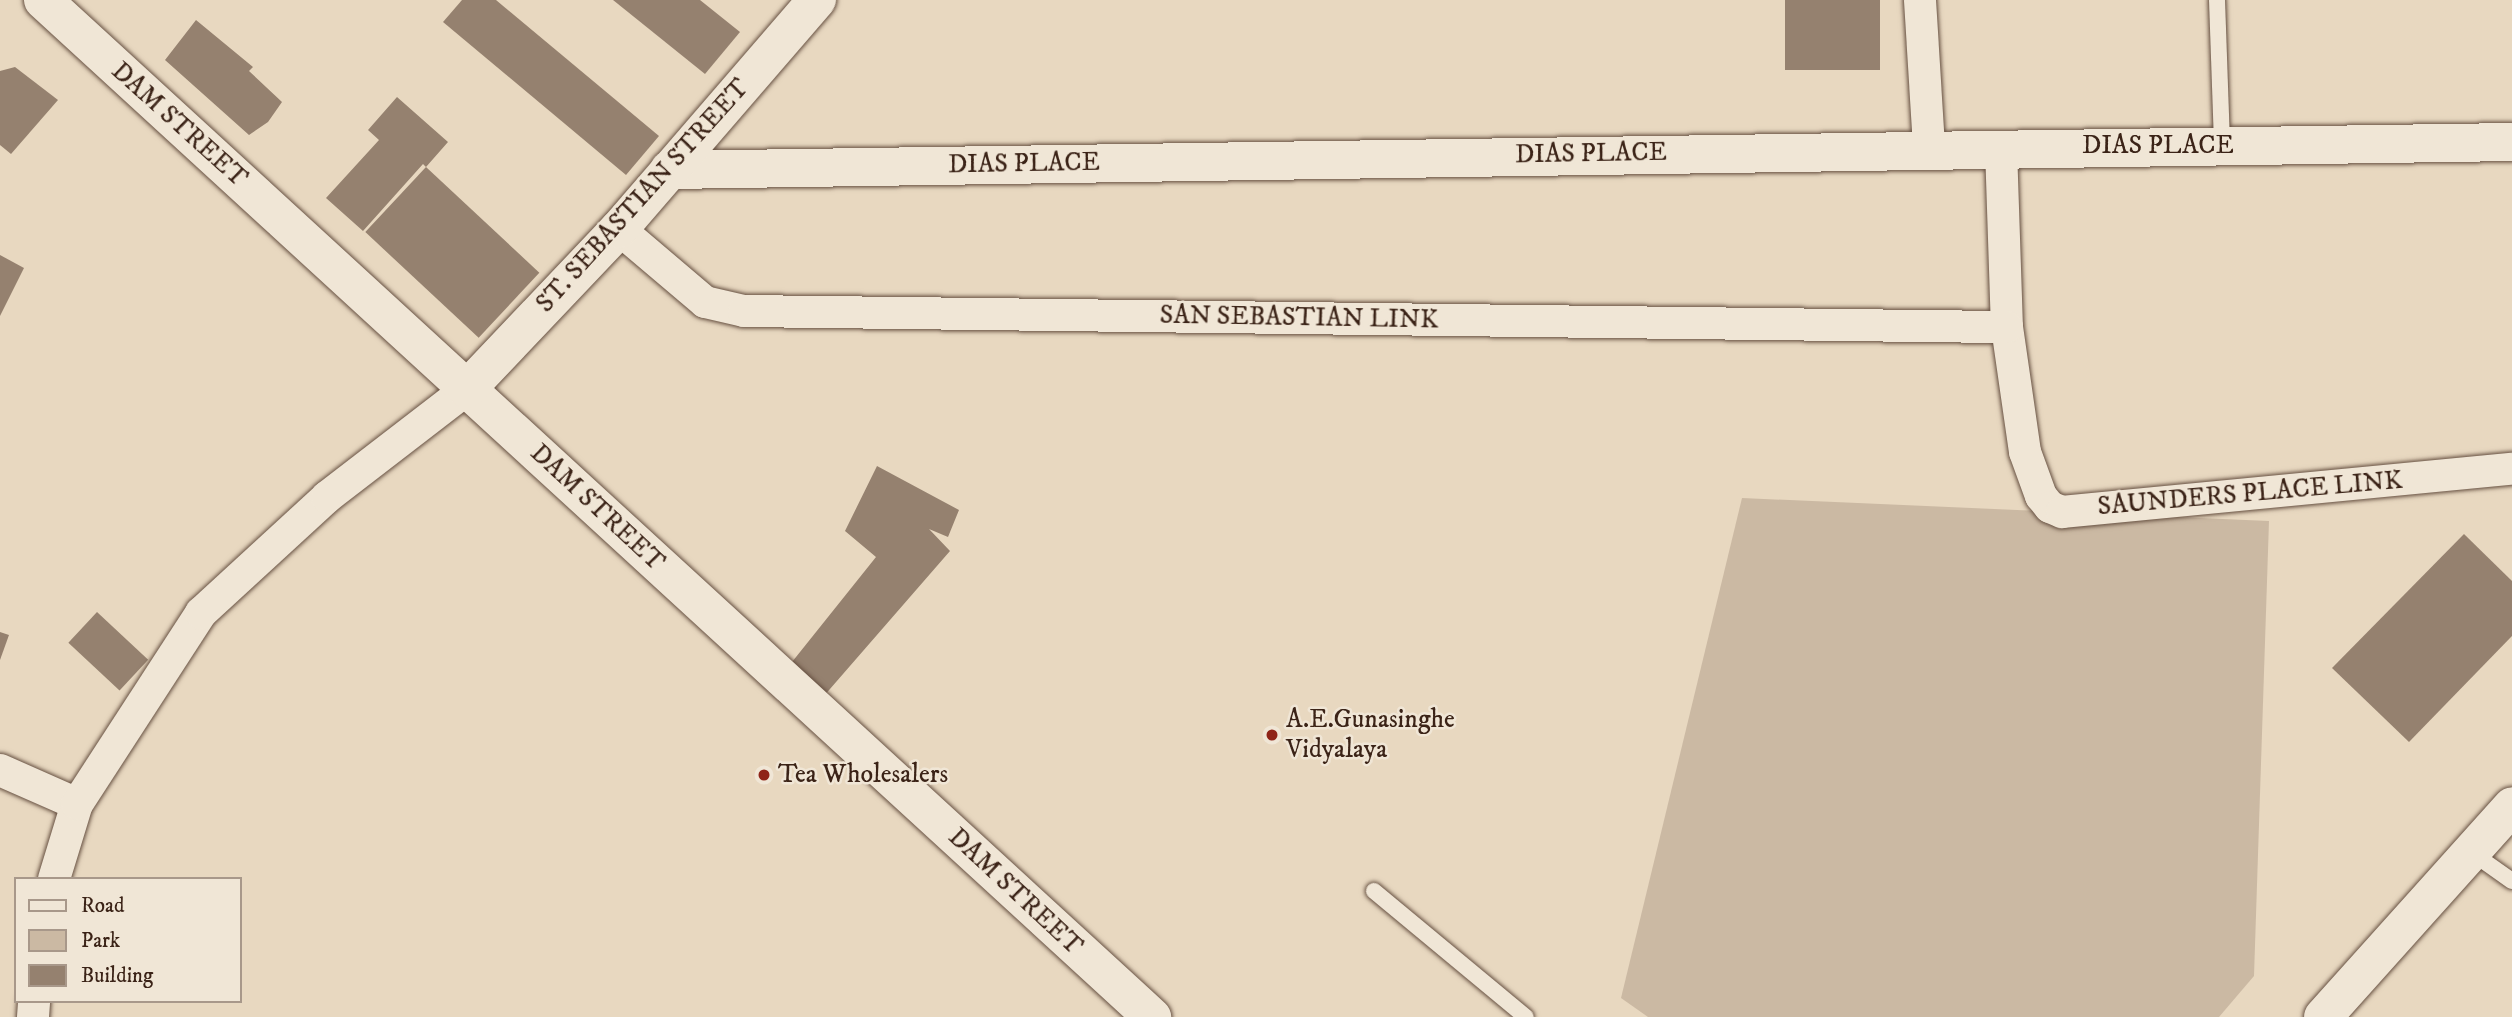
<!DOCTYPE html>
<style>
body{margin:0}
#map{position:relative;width:2512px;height:1017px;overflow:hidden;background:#e8d8c0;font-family:"IM FELL DW Pica",serif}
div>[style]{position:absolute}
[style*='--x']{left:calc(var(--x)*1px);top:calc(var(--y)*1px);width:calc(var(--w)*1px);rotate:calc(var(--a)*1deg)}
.green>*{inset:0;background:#cbb9a3}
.building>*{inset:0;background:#95816f;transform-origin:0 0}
.roads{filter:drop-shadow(0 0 2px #665041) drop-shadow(0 0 2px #665041)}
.lane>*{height:16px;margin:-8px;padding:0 8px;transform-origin:8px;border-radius:8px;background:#f0e6d6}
.street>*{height:32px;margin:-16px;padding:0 16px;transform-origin:16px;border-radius:16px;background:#f0e6d6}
.secondary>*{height:38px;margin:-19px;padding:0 19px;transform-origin:19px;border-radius:19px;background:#f0e6d6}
.dots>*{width:19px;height:19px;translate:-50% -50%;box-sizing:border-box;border:4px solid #f0e6d6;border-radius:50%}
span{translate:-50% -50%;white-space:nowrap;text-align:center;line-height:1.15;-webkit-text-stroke:5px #f0e6d6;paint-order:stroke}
.street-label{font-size:26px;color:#3b2317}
.poi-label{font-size:26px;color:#3b2317}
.left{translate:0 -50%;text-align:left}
.legend{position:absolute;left:14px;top:877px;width:228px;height:126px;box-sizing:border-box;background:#f0e6d6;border:2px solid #a8988a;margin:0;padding:9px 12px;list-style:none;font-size:21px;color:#3b2317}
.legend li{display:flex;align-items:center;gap:14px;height:35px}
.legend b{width:35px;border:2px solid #a8988a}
</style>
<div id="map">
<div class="green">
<div style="clip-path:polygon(1742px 498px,2269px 521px,2254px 976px,2219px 1017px,1648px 1017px,1621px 998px)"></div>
</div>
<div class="building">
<div style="clip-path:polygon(462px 0,496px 0,659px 136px,626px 175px,443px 22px)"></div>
<div style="clip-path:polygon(613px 0,700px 0,740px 32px,705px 74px)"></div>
<div style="left:1785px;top:0;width:95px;height:70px"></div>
<div style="clip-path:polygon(196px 20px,253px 67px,249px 71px,282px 102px,268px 122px,249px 135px,165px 60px)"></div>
<div style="clip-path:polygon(15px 67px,58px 100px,11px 154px,0 145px,0 71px)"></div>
<div style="clip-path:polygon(397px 97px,448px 142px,426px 167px,423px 164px,363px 231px,326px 198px,379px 140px,368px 130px)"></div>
<div style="left:426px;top:167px;width:155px;height:89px;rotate:43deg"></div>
<div style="clip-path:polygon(0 255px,24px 268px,0 316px)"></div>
<div style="clip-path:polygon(877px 466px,959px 510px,948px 537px,929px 529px,950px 551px,823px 697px,788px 667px,876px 557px,845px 531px)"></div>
<div style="clip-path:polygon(2464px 534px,2512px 581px,2512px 636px,2409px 742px,2332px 668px)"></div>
<div style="left:97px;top:612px;width:70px;height:42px;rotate:43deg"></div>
<div style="clip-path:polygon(0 632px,9px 635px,0 660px)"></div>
</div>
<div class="roads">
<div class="lane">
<div style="--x:2217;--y:0;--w:146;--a:88"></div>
<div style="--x:2471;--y:852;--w:50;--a:35.3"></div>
<div style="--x:1374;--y:891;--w:197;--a:39.7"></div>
</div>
<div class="street">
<div style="--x:1920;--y:0;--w:149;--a:86.5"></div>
<div style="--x:2001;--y:148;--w:179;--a:88.1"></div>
<div style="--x:2007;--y:327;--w:126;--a:81.8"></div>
<div style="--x:2025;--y:452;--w:47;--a:70"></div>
<div style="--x:2041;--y:496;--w:14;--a:51"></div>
<div style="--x:2050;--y:507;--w:13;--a:23"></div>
<div style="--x:2062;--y:512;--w:452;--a:-5.5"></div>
<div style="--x:619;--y:229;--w:113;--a:40.3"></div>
<div style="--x:705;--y:302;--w:40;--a:13"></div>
<div style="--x:744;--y:311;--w:1263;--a:0.73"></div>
<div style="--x:0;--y:770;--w:84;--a:23.8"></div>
<div style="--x:54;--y:879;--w:78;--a:-73"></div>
<div style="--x:77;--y:804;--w:228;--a:-57"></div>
<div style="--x:201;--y:613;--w:171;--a:-42.6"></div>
<div style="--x:327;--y:497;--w:177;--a:-37.6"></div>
<div style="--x:33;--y:1017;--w:16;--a:-86"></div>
</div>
<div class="secondary">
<div style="--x:43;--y:0;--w:1505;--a:42.52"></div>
<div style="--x:669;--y:170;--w:1843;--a:-0.87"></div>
<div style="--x:467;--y:389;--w:221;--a:-46.5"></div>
<div style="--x:619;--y:229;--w:303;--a:-49.2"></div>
<div style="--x:2323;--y:1017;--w:283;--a:-48.1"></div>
</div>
</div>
<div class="dots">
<div style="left:1272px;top:735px;background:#8f2418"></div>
<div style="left:764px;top:775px;background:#8f2418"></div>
</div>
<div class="street-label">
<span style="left:179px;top:125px;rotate:42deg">DAM STREET</span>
<span style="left:2158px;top:146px">DIAS PLACE</span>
<span style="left:1591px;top:154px;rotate:-1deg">DIAS PLACE</span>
<span style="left:1024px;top:164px;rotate:-1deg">DIAS PLACE</span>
<span style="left:643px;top:196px;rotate:-48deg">ST. SEBASTIAN STREET</span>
<span style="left:1299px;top:318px;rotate:1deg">SAN SEBASTIAN LINK</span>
<span style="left:2250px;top:494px;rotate:-5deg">SAUNDERS PLACE LINK</span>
<span style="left:597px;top:508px;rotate:43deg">DAM STREET</span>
<span style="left:1015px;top:892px;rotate:43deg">DAM STREET</span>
</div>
<div class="poi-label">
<span class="left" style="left:1286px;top:735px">A.E.Gunasinghe<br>Vidyalaya</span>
<span class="left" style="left:778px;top:775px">Tea Wholesalers</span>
</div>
<ul class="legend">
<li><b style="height:9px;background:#f0e6d6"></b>Road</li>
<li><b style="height:19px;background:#cbb9a3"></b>Park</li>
<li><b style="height:19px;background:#95816f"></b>Building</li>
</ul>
</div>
